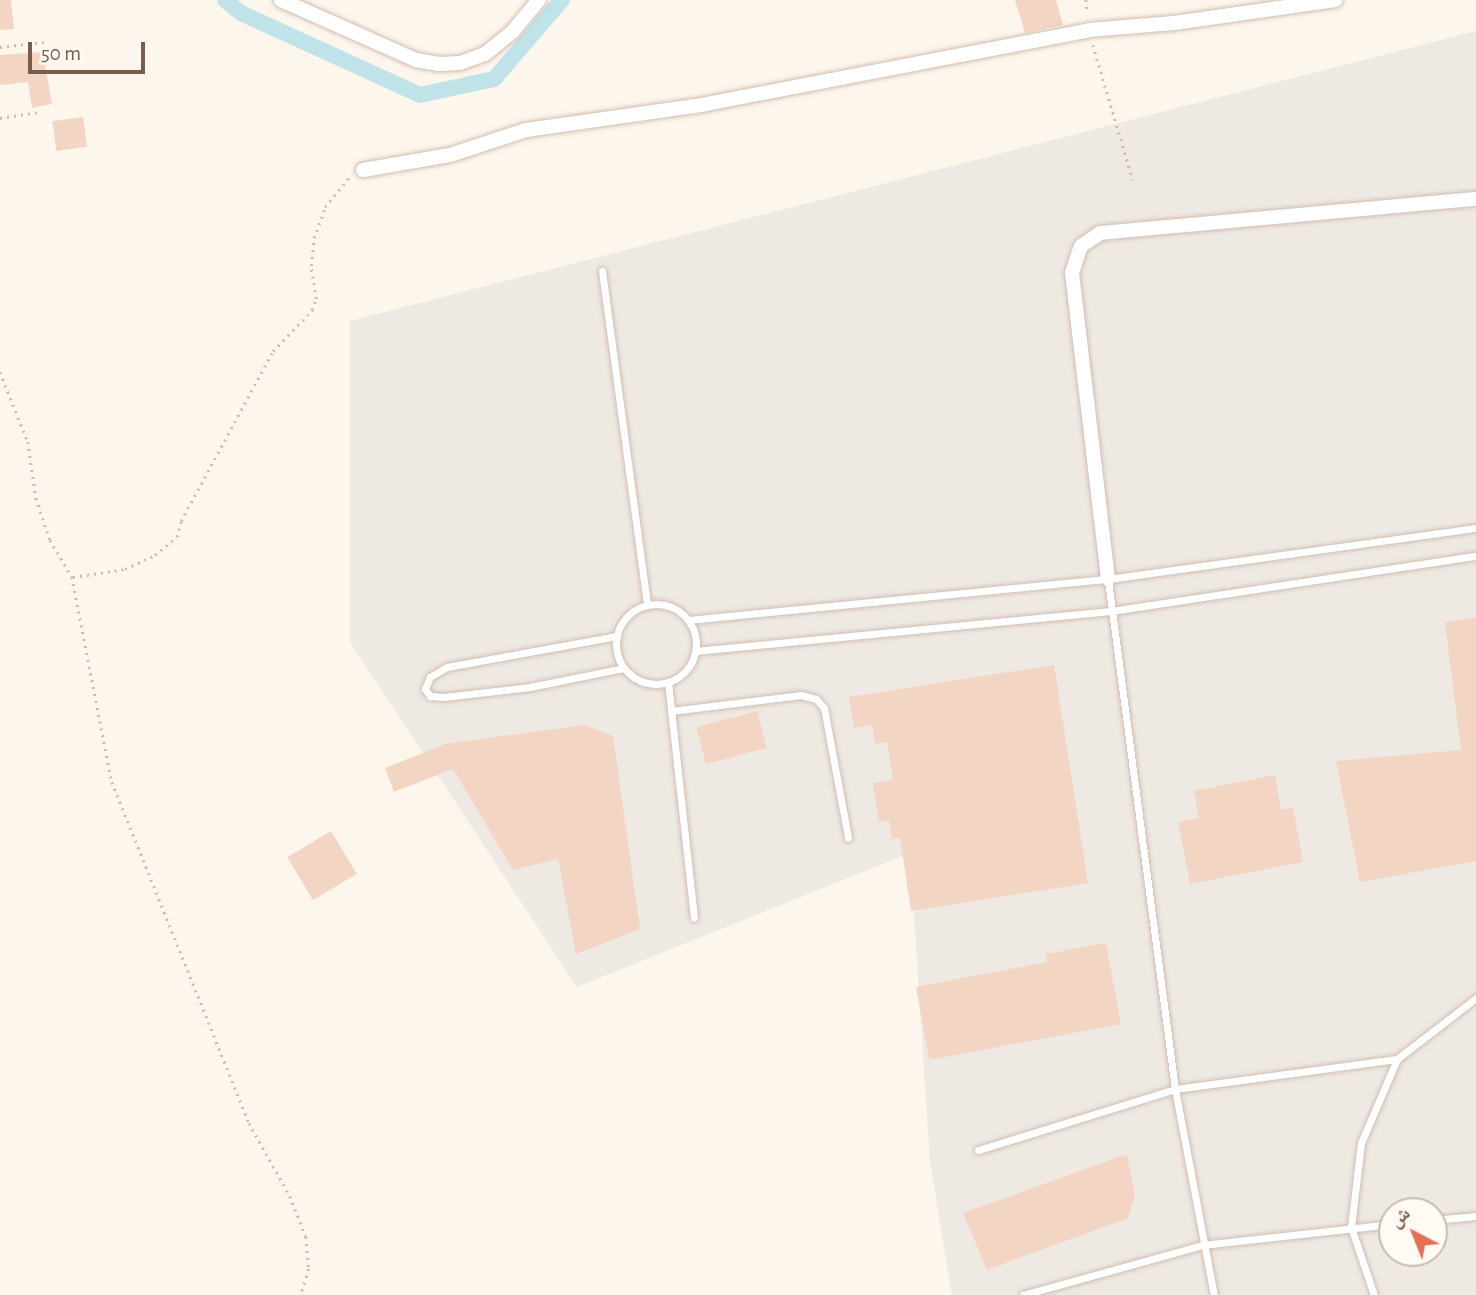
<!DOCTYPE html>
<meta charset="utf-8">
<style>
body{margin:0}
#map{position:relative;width:1476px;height:1295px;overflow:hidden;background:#fdf6ec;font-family:"Alegreya Sans","Noto Naskh Arabic",sans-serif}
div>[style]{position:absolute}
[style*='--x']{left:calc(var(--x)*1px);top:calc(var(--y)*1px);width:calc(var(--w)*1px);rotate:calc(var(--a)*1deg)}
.industrial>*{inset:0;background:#efe9e4}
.canal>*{height:16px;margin:-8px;padding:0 8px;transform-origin:8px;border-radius:8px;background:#bfe3e8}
.building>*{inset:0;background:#f3d5c3;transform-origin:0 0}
.path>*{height:2.5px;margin-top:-1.25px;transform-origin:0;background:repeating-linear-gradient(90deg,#d9b8a5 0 2px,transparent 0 7px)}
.roads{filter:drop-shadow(0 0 2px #d1beb0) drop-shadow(0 0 2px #d1beb0)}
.service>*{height:7px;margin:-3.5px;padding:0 3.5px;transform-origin:3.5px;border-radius:3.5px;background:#fff}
.service>.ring{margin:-3.5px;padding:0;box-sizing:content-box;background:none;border:7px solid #fff;border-radius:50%}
.minor>*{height:14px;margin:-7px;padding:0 7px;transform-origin:7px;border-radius:7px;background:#fff}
span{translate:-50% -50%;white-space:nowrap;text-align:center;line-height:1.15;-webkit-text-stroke:5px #fffaf3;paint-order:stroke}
.north{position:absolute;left:1378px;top:1197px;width:70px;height:70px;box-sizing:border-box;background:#fffaf3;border:2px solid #cabbb1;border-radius:50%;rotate:318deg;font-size:19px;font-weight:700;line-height:28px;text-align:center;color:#7a5c4d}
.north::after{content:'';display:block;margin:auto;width:24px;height:32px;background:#e76f51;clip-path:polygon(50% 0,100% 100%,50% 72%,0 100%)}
.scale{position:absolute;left:28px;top:42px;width:117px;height:32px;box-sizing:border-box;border:4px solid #7a5c4d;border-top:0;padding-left:9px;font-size:21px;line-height:24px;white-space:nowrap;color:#7a5c4d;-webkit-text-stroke:5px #fffaf3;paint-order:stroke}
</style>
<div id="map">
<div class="industrial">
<div style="clip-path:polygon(evenodd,1476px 31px,1476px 1295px,952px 1295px,930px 1162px,910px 853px,577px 987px,350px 642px,350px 321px,1476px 31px,1392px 1211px,1434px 1211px,1434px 1253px,1392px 1253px,1392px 1211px)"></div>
</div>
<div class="canal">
<div style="--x:225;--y:0;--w:21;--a:39"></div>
<div style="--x:241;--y:13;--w:197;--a:24.6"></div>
<div style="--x:420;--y:95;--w:76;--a:-12.2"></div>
<div style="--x:494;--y:79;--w:104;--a:-49.3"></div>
</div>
<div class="building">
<div style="clip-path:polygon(0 0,11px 0,14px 29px,0 30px)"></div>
<div style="clip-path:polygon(1015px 0,1056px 0,1063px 25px,1025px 33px)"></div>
<div style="clip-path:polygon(43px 52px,52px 104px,32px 108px,28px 82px,0 85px,0 55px)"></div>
<div style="left:83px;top:117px;width:30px;height:31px;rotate:82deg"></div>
<div style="clip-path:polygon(1476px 617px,1476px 861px,1360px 882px,1336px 761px,1461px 750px,1445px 622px)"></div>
<div style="clip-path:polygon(1054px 665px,1088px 883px,911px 911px,900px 838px,892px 839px,889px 820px,879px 822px,873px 783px,893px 780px,887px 742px,875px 744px,872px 725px,854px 728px,849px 697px)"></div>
<div style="left:757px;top:711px;width:38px;height:63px;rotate:75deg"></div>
<div style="clip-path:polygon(584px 725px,613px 736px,640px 929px,576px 954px,558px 859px,513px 870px,453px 769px,394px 792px,385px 768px,445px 744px)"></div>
<div style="clip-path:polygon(1275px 775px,1281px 810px,1293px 807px,1303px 862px,1190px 884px,1178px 822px,1199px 818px,1194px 791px)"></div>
<div style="left:331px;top:831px;width:50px;height:51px;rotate:59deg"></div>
<div style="clip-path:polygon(1106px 943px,1121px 1024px,929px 1060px,916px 987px,1047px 962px,1046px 954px)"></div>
<div style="clip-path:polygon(1127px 1154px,1135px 1196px,1128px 1218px,987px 1270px,963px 1213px)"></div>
</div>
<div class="path">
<div style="--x:1086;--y:0;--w:14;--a:82"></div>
<div style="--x:1093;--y:45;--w:141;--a:73.5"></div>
<div style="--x:0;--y:47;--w:44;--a:-6.5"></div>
<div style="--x:0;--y:118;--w:39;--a:-9"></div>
<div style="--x:0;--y:372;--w:75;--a:68.2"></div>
<div style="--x:28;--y:442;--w:57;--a:81.9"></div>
<div style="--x:36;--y:498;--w:44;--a:71.6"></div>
<div style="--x:50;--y:540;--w:43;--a:59.3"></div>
<div style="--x:72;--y:577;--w:209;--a:79"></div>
<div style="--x:112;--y:782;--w:367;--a:68.1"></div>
<div style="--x:249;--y:1123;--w:84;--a:60.7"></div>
<div style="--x:290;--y:1196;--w:44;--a:68.7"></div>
<div style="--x:306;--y:1237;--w:32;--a:85"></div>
<div style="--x:309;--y:1269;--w:27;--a:107"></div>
<div style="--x:73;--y:577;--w:53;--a:-8.7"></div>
<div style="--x:125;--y:569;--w:33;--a:-25"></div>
<div style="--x:155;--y:555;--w:28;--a:-39"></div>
<div style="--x:177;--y:537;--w:16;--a:-76"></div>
<div style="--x:181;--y:521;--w:193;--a:-61.6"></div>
<div style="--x:273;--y:351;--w:57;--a:-46.4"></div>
<div style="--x:312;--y:310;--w:12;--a:-70"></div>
<div style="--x:316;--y:299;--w:33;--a:-99"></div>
<div style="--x:311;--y:266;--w:28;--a:-84"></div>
<div style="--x:314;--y:238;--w:33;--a:-70"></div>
<div style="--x:325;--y:207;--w:41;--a:-50.9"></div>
</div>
<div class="roads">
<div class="service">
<div style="--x:602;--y:271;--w:337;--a:82.3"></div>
<div style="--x:1108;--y:580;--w:513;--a:82.5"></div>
<div style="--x:1175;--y:1089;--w:210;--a:79.3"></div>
<div class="ring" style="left:616px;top:604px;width:73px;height:73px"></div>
<div style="--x:688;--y:620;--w:422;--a:-5.6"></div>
<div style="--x:1108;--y:579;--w:372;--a:-7.9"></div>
<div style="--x:617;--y:636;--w:173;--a:169.7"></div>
<div style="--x:447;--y:667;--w:20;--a:150"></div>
<div style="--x:430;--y:677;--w:13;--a:113"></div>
<div style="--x:425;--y:689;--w:9;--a:54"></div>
<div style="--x:430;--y:696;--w:14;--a:4"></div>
<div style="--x:444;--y:697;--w:87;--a:-6.6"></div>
<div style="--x:530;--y:687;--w:95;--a:-11.5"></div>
<div style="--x:695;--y:651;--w:418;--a:-5.5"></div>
<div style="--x:1111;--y:611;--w:369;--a:-8.6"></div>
<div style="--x:668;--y:682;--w:237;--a:83.7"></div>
<div style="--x:671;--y:711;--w:131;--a:-7"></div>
<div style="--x:801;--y:695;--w:16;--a:15"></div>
<div style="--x:816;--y:699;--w:12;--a:48"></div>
<div style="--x:824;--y:708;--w:132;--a:79.5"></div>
<div style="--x:978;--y:1150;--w:206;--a:-17.2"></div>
<div style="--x:1175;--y:1089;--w:224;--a:-7.7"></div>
<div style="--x:1434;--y:1220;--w:42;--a:-5.4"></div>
<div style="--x:1023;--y:1295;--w:186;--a:-15.6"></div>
<div style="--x:1202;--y:1245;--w:191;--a:-6.3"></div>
<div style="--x:1374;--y:1295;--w:72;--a:-108.7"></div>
<div style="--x:1351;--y:1227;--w:85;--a:-83.2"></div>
<div style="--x:1361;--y:1143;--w:91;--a:-66.8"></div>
<div style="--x:1397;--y:1059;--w:100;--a:-37.7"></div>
</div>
<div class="minor">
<div style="--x:281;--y:0;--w:148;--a:24"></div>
<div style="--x:416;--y:60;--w:23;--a:10"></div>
<div style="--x:439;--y:64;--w:21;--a:-3"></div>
<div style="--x:460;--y:63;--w:27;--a:-20"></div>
<div style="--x:485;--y:54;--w:36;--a:-39"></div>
<div style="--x:513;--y:31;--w:40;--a:-50"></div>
<div style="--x:363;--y:170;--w:88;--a:-9.8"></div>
<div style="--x:450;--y:155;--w:80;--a:-18.2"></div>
<div style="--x:526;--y:130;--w:177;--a:-8.1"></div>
<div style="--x:701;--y:105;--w:395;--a:-10.9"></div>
<div style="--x:1089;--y:30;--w:85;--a:-4.7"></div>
<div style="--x:1174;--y:23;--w:163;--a:-8.1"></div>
<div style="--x:1108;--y:579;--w:308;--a:-96.7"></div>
<div style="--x:1072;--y:273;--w:28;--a:-72"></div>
<div style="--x:1081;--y:246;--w:23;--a:-34"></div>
<div style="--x:1100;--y:233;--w:378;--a:-5.2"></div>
</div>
</div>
<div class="north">ش</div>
<div class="scale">50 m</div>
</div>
